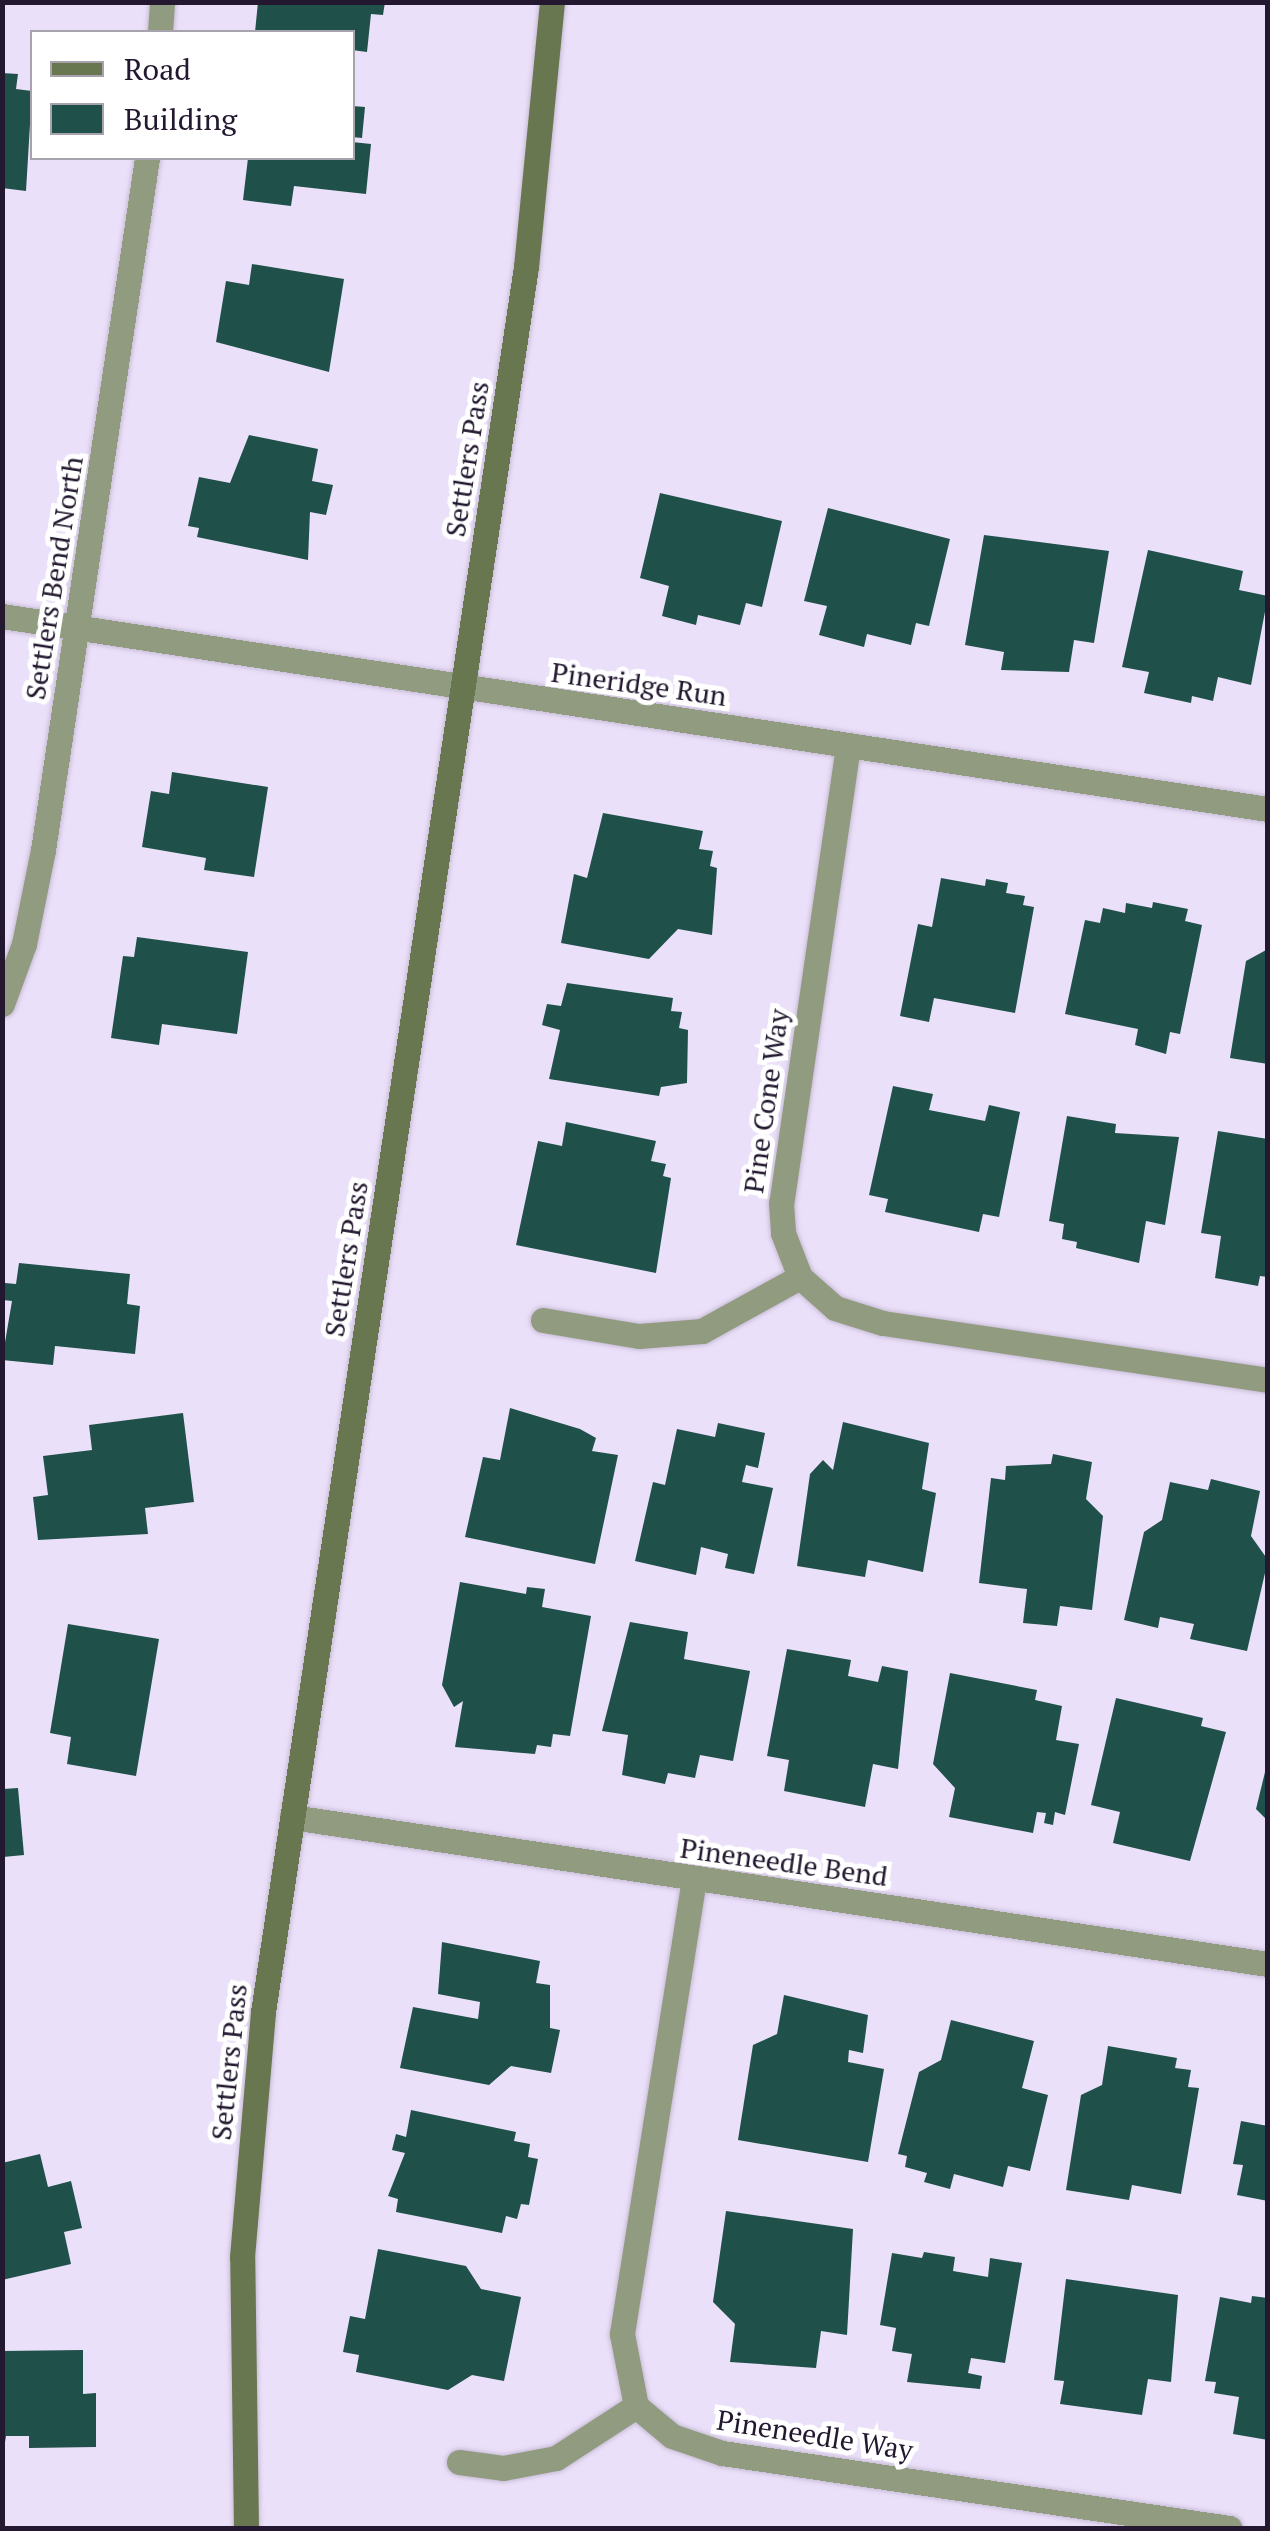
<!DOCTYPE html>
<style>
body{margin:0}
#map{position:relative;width:1270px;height:2531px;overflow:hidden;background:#ebe0f9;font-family:"PT Serif",serif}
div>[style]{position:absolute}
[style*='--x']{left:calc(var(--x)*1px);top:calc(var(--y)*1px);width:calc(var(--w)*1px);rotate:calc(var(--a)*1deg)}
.building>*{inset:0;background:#1f504a}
.roads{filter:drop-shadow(0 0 2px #c7bcd5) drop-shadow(0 0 2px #c7bcd5)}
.street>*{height:25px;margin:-12.5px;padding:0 12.5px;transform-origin:12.5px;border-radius:12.5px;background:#919b80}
.secondary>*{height:25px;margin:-12.5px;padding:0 12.5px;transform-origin:12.5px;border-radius:12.5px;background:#68774f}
span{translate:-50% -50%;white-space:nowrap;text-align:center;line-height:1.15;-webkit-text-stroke:10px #fff;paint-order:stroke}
.street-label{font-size:28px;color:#23182f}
.frame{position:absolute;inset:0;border:5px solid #23182f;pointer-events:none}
.legend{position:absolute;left:30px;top:30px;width:325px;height:130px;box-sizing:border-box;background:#fff;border:2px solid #a7a3ac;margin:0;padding:12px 18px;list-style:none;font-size:30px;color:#23182f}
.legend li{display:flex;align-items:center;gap:20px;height:50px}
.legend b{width:50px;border:2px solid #a7a3ac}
</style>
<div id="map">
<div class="building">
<div style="clip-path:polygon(258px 2px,385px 2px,383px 15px,371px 14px,367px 52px,352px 50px,352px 32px,255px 32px)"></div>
<div style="clip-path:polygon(2px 73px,18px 74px,16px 89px,32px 91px,26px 191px,2px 188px)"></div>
<div style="clip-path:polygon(352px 106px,365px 107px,362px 138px,352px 137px)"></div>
<div style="clip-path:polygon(352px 142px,371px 144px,366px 194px,294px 186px,291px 206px,243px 200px,248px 158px,352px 158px)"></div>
<div style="clip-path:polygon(252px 264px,344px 279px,329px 372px,216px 342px,226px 281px,249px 285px)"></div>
<div style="clip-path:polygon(249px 435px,318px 449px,312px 481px,333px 485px,326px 515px,310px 512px,308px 560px,197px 537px,199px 528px,188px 526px,199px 477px,230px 483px)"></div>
<div style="clip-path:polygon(660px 493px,782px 521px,762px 607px,746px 603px,740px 625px,698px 615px,696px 625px,662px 616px,669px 586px,640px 578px)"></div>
<div style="clip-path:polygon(828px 508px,950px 539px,929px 626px,916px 623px,911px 645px,867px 634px,864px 647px,819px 635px,827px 606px,804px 601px)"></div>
<div style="clip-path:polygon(984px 535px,1109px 551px,1094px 643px,1074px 640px,1069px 672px,1001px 670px,1004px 652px,965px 645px)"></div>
<div style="clip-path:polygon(1148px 550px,1243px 571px,1239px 590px,1268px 596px,1251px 685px,1218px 677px,1213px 701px,1192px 696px,1191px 703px,1144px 693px,1149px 672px,1122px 667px)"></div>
<div style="clip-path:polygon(172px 772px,268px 787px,254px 877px,204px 870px,206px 858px,142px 847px,151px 791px,169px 794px)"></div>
<div style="clip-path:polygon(603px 813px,703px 831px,699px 849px,713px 851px,710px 866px,717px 868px,712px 935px,678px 929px,649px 959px,561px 943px,574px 874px,587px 878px)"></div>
<div style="clip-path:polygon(941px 878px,985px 886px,986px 879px,1008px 883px,1006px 893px,1025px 896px,1023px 905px,1034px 907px,1015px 1013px,934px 998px,929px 1022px,900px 1016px,918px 924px,932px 927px)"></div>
<div style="clip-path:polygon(1153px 902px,1188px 909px,1185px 921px,1202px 925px,1180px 1034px,1170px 1032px,1166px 1054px,1135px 1045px,1138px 1029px,1065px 1014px,1085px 920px,1100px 923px,1103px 908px,1125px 913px,1126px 903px,1152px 908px)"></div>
<div style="clip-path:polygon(137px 937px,248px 952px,237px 1034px,162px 1024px,159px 1045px,111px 1038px,123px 956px,134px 957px)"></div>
<div style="clip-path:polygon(1268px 949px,1268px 1064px,1230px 1058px,1246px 961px)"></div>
<div style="clip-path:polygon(567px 983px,673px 998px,671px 1011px,682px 1012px,679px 1028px,688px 1030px,687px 1083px,661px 1087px,659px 1096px,549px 1079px,560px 1030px,542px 1025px,547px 1004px,561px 1006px)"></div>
<div style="clip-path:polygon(893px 1086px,933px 1094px,929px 1110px,985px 1121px,989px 1105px,1020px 1112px,999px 1217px,983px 1214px,979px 1232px,885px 1212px,888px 1199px,869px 1195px)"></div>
<div style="clip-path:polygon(1067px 1116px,1116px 1124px,1115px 1133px,1179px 1137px,1165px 1225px,1146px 1221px,1139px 1263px,1076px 1248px,1077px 1242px,1062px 1239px,1064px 1224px,1049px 1221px)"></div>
<div style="clip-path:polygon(566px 1122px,656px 1141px,651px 1161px,666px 1164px,663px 1176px,671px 1178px,656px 1273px,516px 1245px,538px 1141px,562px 1146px)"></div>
<div style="clip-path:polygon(1218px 1131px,1268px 1139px,1268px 1277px,1260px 1276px,1258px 1286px,1215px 1278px,1221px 1236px,1201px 1233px)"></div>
<div style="clip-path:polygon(19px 1263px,130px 1274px,127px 1304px,140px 1306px,135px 1354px,55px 1346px,53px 1365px,2px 1360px,12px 1301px,3px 1300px,5px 1283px,16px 1284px)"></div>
<div style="clip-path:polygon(510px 1408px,580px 1429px,596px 1438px,592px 1451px,618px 1455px,595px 1564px,465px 1537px,483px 1457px,500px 1460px)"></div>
<div style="clip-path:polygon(183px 1413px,194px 1502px,145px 1508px,148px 1534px,38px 1540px,33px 1497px,48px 1495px,43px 1456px,92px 1450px,89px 1425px)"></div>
<div style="clip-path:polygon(843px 1422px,929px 1443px,922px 1489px,936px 1493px,923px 1572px,868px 1560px,865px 1577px,797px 1566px,810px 1474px,823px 1460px,833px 1470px)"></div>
<div style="clip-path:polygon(718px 1423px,765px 1433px,758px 1468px,746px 1465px,742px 1482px,773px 1488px,754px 1574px,725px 1568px,728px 1554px,701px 1547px,696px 1575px,635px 1561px,653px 1482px,665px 1485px,677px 1429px,715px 1437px)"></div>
<div style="clip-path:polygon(1053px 1454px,1092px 1462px,1086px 1499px,1103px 1516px,1092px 1610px,1060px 1606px,1057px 1626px,1023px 1623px,1027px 1589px,979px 1583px,991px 1478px,1005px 1480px,1006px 1466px,1051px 1464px)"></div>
<div style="clip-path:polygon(1211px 1479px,1260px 1491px,1251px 1536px,1268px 1560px,1247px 1651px,1190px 1639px,1194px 1624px,1160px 1617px,1158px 1628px,1124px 1620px,1144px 1532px,1162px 1520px,1170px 1482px,1208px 1490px)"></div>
<div style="clip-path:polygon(460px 1582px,526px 1594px,527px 1587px,545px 1589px,542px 1607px,591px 1616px,570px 1736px,553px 1734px,551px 1747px,537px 1745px,535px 1754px,455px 1747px,463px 1701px,454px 1707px,442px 1685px)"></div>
<div style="clip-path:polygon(630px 1622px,688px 1632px,684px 1659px,750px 1671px,733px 1761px,700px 1755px,695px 1778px,668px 1773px,665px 1784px,622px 1775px,628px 1735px,602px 1731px)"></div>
<div style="clip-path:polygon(68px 1624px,159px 1639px,136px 1776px,67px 1764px,71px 1737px,50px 1733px)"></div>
<div style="clip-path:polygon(787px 1649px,851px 1660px,848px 1676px,878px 1682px,882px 1666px,908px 1671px,898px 1769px,873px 1764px,865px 1807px,784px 1791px,789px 1760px,767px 1756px)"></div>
<div style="clip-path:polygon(950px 1673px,1037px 1690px,1035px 1700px,1062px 1706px,1056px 1740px,1079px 1744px,1065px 1815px,1055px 1812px,1053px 1825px,1044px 1823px,1046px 1813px,1037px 1812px,1033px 1833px,949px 1817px,955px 1788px,933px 1764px)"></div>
<div style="clip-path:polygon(1116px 1698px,1203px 1718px,1201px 1726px,1226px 1732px,1190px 1861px,1113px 1843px,1120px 1812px,1091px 1805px)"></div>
<div style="clip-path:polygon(1266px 1768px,1268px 1768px,1268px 1821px,1256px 1809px)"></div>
<div style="clip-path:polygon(18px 1788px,24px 1855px,3px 1857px,3px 1789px)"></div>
<div style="clip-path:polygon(442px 1942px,540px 1961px,536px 1983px,550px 1985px,550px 2028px,560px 2030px,551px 2073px,511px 2066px,489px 2085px,400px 2068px,413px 2007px,478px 2019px,480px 2002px,438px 1994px)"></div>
<div style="clip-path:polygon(784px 1995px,868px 2015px,863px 2053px,849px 2050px,848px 2062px,884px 2069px,868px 2162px,738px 2140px,753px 2045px,777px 2034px)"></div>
<div style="clip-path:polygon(951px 2020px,1034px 2041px,1022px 2088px,1048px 2095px,1030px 2171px,1008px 2166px,1003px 2187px,954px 2174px,950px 2189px,924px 2182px,927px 2173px,905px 2167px,907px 2156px,898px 2154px,919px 2072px,941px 2060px)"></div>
<div style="clip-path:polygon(1108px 2046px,1177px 2058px,1175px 2068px,1191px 2070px,1188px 2087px,1199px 2088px,1181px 2194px,1132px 2185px,1129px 2200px,1066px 2190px,1081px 2095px,1102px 2085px)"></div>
<div style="clip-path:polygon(411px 2110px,516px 2132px,514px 2141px,530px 2144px,528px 2157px,538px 2159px,529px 2205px,521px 2204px,517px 2219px,506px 2216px,502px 2233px,396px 2212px,398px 2199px,388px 2196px,405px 2153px,392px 2150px,396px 2134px,406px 2137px)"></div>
<div style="clip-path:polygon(1241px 2121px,1268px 2126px,1268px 2201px,1237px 2195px,1243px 2165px,1233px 2164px)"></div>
<div style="clip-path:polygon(40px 2154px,48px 2187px,71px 2181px,82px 2228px,64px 2232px,71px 2264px,2px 2280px,2px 2163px)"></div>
<div style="clip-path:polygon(726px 2211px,853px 2229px,847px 2335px,821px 2331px,816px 2368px,730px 2362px,735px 2324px,713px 2302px)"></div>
<div style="clip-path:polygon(378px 2249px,466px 2266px,481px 2289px,521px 2297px,504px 2381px,472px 2375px,448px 2390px,356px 2372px,359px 2355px,343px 2352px,350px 2316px,365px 2319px)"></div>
<div style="clip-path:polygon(924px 2252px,955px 2257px,953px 2271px,988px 2277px,990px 2258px,1022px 2263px,1005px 2363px,971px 2358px,968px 2373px,982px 2376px,980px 2389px,907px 2382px,912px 2354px,892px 2351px,896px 2328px,880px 2325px,892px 2253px,922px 2258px)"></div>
<div style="clip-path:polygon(1066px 2279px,1178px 2295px,1171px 2382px,1148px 2379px,1142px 2415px,1060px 2404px,1064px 2381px,1054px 2380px)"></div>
<div style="clip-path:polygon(1252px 2296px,1268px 2298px,1268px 2440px,1233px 2434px,1239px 2397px,1214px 2393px,1216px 2382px,1205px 2381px,1220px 2297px,1251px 2303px)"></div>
<div style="clip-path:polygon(83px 2350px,83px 2394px,96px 2393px,96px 2447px,29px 2448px,29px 2436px,6px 2436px,2px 2461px,2px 2351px)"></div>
</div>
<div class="roads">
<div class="street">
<div style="--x:160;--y:32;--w:30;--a:-86"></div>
<div style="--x:2;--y:616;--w:1281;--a:8.67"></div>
<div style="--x:848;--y:746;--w:462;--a:98.3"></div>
<div style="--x:781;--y:1203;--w:30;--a:86"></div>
<div style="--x:783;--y:1233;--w:47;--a:68.9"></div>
<div style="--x:800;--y:1277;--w:47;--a:41.5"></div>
<div style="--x:835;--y:1308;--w:50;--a:17.4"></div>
<div style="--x:883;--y:1323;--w:389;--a:8.4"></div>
<div style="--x:2;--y:1004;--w:64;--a:-69.9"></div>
<div style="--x:24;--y:944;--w:96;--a:-78.6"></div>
<div style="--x:43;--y:850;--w:700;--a:-81.45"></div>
<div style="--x:543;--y:1320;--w:97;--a:9.5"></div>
<div style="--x:639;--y:1336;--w:63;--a:-4.5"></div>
<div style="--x:702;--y:1331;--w:112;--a:-28.9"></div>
<div style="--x:292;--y:1817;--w:987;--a:8.57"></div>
<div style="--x:694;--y:1879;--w:461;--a:99"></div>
<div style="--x:622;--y:2334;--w:73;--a:79"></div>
<div style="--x:636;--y:2406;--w:47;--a:39.8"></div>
<div style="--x:672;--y:2436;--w:53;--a:18.8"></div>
<div style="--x:722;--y:2453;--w:513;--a:8.41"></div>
<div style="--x:459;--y:2462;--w:44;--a:7.8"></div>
<div style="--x:503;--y:2468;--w:54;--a:-10.7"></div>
<div style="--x:556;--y:2458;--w:95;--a:-33"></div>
</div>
<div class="secondary">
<div style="--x:246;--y:2528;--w:271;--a:-90.8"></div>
<div style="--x:242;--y:2257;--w:246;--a:-85.1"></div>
<div style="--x:263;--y:2012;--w:1765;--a:-81.43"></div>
<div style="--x:526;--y:267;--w:266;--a:-84.4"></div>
</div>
</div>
<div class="street-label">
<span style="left:467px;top:459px;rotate:-81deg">Settlers Pass</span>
<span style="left:54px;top:578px;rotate:-81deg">Settlers Bend North</span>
<span style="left:639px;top:684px;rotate:8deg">Pineridge Run</span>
<span style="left:766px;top:1101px;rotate:-82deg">Pine Cone Way</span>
<span style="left:346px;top:1259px;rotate:-81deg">Settlers Pass</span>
<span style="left:784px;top:1862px;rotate:8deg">Pineneedle Bend</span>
<span style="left:229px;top:2062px;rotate:-84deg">Settlers Pass</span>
<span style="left:815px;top:2435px;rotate:9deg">Pineneedle Way</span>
</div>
<div class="frame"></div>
<ul class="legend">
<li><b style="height:12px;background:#68774f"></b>Road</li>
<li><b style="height:28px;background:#1f504a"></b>Building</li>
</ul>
</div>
